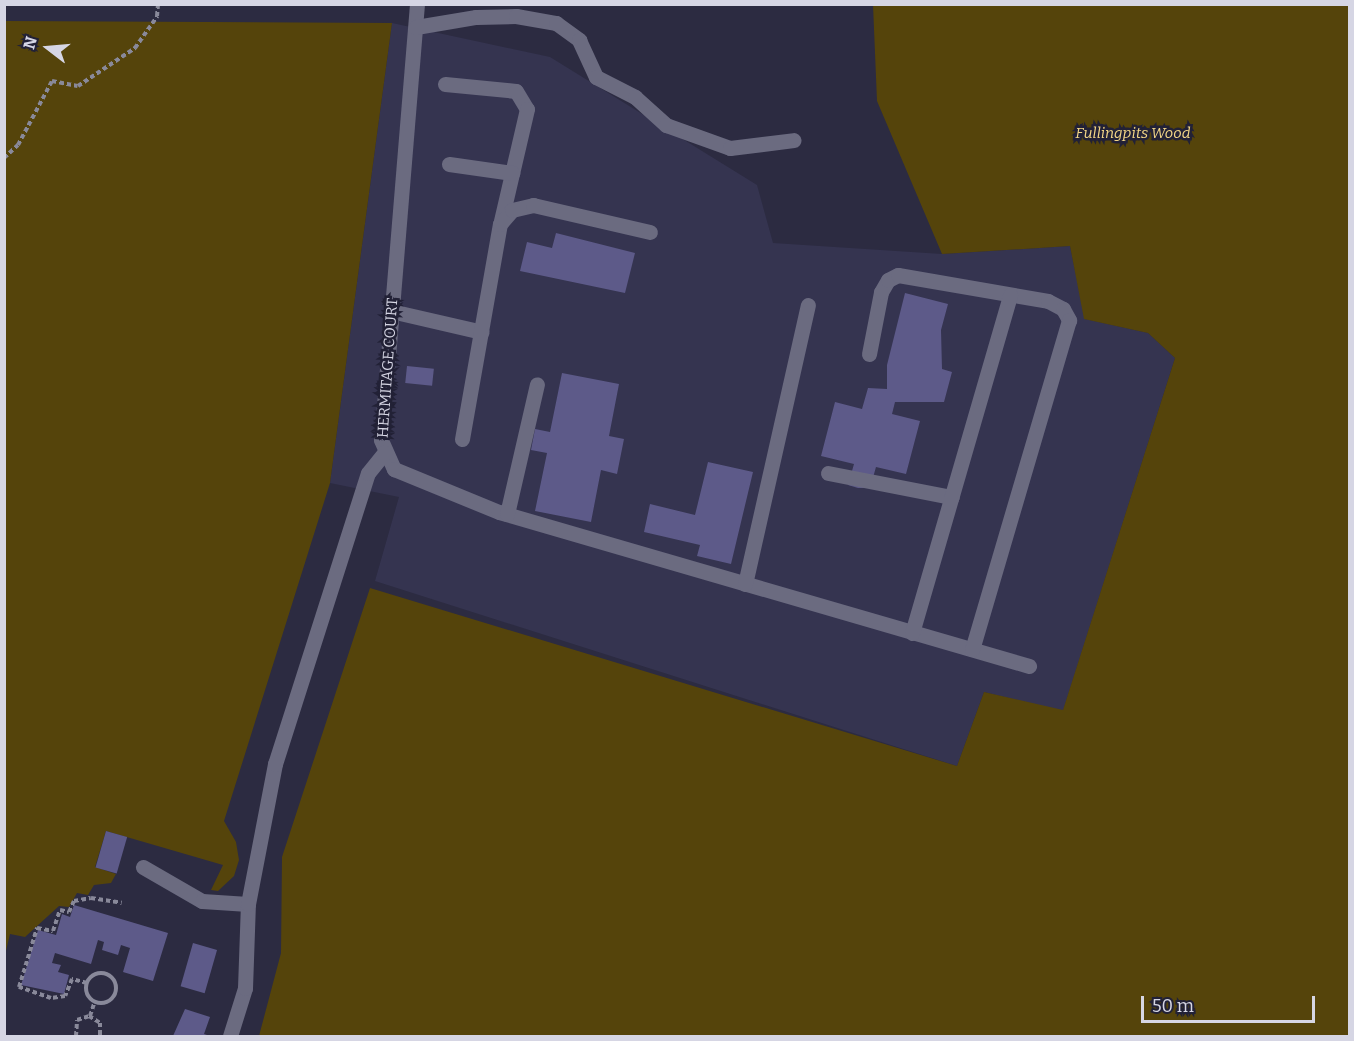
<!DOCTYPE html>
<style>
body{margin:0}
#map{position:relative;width:1354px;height:1041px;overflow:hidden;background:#2c2b41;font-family:Bitter,serif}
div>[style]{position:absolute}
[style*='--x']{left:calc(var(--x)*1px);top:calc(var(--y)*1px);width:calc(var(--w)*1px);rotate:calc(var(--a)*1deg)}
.built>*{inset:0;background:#353450}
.green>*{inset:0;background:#55440b}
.building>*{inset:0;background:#5d5a89;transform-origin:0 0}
.path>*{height:4px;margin-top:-2px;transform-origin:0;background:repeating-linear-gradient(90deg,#89899a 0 4.5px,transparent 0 7.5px)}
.path>.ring{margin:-2px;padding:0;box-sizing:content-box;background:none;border:4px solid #89899a;border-radius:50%}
.minor>*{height:15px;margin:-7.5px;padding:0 7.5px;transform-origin:7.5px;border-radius:7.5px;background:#6b6b80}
span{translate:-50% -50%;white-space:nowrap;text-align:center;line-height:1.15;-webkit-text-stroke:5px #222136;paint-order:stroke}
.park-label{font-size:15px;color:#f4d787;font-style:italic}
.street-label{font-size:15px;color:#d6d6e4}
.frame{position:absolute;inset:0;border:6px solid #d6d6e4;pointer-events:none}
.north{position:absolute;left:18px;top:18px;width:60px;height:60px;-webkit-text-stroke:4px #222136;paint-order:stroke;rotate:286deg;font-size:16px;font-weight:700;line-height:24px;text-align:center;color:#d6d6e4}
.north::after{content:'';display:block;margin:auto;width:21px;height:27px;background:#d6d6e4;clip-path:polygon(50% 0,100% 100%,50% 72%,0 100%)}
.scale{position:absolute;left:1141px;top:996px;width:174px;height:27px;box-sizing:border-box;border:3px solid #d6d6e4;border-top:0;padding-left:8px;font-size:18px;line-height:21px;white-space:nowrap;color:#d6d6e4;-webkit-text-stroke:4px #222136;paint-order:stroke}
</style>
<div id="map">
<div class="built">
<div style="clip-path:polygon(392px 23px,550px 57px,757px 185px,773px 243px,942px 254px,1070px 246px,1085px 319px,1148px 333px,1175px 358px,1063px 711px,984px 692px,957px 766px,375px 581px,399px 497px,330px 483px)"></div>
</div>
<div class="green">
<div style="clip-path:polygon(873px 5px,1349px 5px,1349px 1036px,259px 1036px,281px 953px,282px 857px,370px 588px,957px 766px,984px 692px,1063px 710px,1175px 358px,1148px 333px,1084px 319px,1070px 246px,942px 254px,877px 101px)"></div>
<div style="clip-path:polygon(5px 21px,392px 23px,330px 483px,224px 821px,236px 842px,239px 860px,234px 876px,218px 891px,211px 890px,223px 865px,106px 831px,95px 867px,116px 874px,111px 883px,94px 885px,88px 895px,77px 893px,69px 907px,59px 906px,25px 937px,10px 934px,5px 955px)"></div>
</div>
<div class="building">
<div style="clip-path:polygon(556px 233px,635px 253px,625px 293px,520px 271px,527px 242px,552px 248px)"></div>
<div style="clip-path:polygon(905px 293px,948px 304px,941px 330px,942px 369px,952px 372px,944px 402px,895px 402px,892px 414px,920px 421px,906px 474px,876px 467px,870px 488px,858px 488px,848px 485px,854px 464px,821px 456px,835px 402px,862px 409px,868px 388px,887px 389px,887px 365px)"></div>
<div style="left:407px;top:366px;width:27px;height:17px;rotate:6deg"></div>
<div style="clip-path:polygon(562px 373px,619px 384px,609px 436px,624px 439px,617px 474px,601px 470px,591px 522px,535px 511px,547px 453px,531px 450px,535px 429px,550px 432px)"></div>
<div style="clip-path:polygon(708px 462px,753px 472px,731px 564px,697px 556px,700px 545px,644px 532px,650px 504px,695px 515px)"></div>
<div style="left:106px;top:831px;width:22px;height:38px;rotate:16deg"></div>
<div style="clip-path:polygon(74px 905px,168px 933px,153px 981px,123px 972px,130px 948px,121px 945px,118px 955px,102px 950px,104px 942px,98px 940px,91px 964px,55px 953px,52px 963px,61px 965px,58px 972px,69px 975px,64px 994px,21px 985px,38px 930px,56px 935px,62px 914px,70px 917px)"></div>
<div style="left:193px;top:943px;width:25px;height:45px;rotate:16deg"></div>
<div style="clip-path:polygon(185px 1009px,210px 1017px,204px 1034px,210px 1036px,173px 1036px)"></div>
</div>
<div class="path">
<div style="--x:4;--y:158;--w:19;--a:-43"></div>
<div style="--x:18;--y:145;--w:72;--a:-62"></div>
<div style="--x:52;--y:81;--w:26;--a:11"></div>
<div style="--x:78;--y:86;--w:69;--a:-33.7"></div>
<div style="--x:135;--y:48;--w:39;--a:-55"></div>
<div style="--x:157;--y:16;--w:12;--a:-85"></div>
<div class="ring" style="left:86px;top:973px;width:26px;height:26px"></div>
<div style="--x:87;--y:983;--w:16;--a:-165"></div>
<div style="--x:72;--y:979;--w:18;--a:112"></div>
<div style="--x:65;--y:996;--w:14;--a:172"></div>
<div style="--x:51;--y:998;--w:34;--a:-161"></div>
<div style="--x:19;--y:987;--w:62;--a:-73"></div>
<div style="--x:37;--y:928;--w:16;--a:11"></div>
<div style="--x:53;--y:931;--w:22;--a:-72"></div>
<div style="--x:60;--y:910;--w:9;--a:13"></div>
<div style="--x:69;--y:912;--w:12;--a:-66"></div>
<div style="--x:74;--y:901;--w:17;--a:-10"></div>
<div style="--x:91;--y:898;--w:31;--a:9"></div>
<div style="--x:90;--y:1016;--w:16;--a:-72"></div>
<div style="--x:76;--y:1036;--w:16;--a:-86"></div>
<div style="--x:77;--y:1020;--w:13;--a:-18"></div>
<div style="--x:89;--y:1016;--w:13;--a:32"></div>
<div style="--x:100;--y:1023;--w:13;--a:90"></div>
</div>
<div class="minor">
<div style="--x:417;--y:4;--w:437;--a:94.7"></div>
<div style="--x:381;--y:440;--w:32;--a:66"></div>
<div style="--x:394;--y:469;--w:113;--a:22.3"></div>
<div style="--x:499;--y:512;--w:552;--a:16.2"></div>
<div style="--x:416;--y:27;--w:61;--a:-9.5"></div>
<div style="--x:476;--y:17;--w:40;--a:-1.4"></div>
<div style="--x:516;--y:16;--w:41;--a:9.9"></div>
<div style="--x:556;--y:23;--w:29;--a:36"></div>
<div style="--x:579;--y:40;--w:41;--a:65.3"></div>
<div style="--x:596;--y:77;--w:44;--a:27.1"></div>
<div style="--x:635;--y:97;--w:42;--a:42.1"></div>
<div style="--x:666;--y:125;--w:68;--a:19.8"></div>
<div style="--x:730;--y:148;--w:64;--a:-7.1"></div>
<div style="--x:445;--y:84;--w:71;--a:5.6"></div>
<div style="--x:516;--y:91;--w:21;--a:59"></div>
<div style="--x:527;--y:109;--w:115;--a:103.1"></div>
<div style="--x:449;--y:164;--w:64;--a:8.1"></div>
<div style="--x:391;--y:311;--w:93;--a:13"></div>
<div style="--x:869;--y:354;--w:63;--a:-79"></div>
<div style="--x:881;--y:292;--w:14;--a:-60"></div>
<div style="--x:888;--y:280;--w:11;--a:-27"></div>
<div style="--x:898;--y:275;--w:152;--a:9.8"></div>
<div style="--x:1048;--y:301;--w:17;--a:28"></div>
<div style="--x:1063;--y:309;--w:13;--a:61"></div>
<div style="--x:1069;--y:320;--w:343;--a:106.4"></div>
<div style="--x:462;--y:439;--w:218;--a:-80"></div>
<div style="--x:500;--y:224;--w:18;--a:-49"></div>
<div style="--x:512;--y:210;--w:22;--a:-13"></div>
<div style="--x:533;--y:205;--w:120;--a:13"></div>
<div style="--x:828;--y:473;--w:126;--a:11"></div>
<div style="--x:507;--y:514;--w:133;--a:-77"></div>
<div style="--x:745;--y:584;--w:286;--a:-77.3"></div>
<div style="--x:912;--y:633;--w:352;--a:-73.8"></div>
<div style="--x:143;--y:867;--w:68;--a:30"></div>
<div style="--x:202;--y:901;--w:46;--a:3.7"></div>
<div style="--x:230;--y:1036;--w:50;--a:-72.6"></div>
<div style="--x:245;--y:988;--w:84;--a:-88"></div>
<div style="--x:248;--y:904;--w:143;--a:-79.1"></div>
<div style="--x:275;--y:764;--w:305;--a:-72.3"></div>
<div style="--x:368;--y:473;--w:26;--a:-51"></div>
</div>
<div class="park-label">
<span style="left:1133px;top:134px">Fullingpits Wood</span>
</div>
<div class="street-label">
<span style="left:388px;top:368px;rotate:-86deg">HERMITAGE COURT</span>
</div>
<div class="frame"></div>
<div class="north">N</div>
<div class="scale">50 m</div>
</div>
